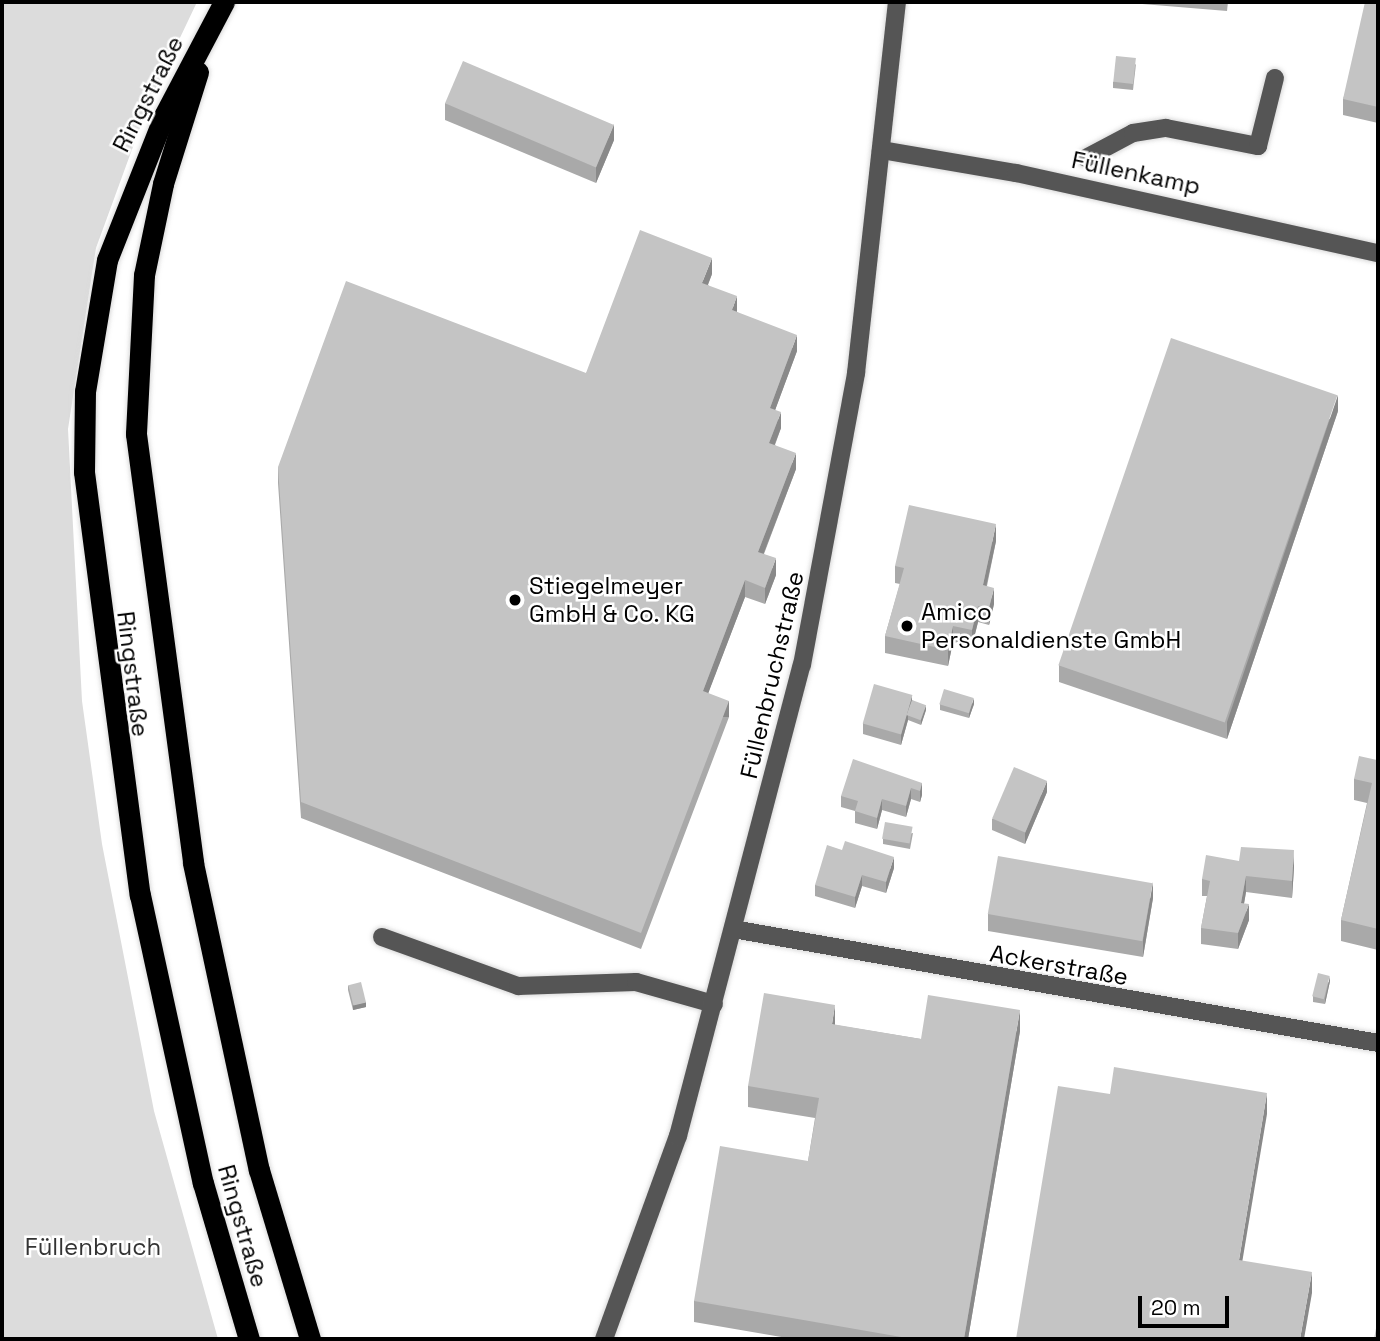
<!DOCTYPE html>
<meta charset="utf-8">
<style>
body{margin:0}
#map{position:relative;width:1380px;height:1341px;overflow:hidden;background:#fff;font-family:"Space Grotesk",sans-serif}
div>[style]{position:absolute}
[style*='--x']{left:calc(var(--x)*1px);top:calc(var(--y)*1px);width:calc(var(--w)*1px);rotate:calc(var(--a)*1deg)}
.green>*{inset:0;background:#dcdcdc}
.roads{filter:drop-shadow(0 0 2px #dbdbdb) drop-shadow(0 0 2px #dbdbdb)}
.minor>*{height:18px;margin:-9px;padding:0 9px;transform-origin:9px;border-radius:9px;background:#555}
.highway>*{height:21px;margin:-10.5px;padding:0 10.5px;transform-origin:10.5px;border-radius:10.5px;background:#000}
.wall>*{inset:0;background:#a9a9a9}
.shaded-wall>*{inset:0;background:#898989;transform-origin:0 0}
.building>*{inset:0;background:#c4c4c4;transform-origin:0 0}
.dots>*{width:19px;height:19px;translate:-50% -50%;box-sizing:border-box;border:4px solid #fff;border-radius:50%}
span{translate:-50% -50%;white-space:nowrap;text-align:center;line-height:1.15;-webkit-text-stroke:5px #fff;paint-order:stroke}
.street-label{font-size:24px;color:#000}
.poi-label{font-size:24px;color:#000}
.left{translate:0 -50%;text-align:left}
.park-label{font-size:24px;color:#333}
.frame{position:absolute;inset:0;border:4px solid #000;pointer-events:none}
.scale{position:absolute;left:1138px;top:1296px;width:91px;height:32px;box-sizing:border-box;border:4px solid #000;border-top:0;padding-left:9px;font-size:21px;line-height:24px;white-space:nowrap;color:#000;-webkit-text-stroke:5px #fff;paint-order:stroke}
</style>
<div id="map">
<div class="green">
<div style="clip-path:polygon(2px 2px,197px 2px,149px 103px,96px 248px,68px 429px,82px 701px,102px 844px,154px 1111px,218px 1339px,2px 1339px)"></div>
</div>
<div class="roads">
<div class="minor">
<div style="--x:881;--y:150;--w:137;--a:9.7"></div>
<div style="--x:1016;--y:173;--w:371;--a:12.5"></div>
<div style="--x:1086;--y:158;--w:53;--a:-28"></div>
<div style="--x:1133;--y:133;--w:33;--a:-9"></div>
<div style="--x:1166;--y:128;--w:94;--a:11.1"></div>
<div style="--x:1258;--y:146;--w:70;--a:-76"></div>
<div style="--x:733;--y:929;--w:655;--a:10.02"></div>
<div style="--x:382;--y:937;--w:145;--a:19.8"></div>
<div style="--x:518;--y:986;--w:118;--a:-1.9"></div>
<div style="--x:636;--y:982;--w:81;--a:15.8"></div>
<div style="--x:604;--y:1339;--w:216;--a:-70"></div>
<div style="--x:678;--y:1136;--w:487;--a:-75.3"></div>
<div style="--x:802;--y:665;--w:297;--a:-79.5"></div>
<div style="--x:856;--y:373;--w:373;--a:-83.7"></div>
</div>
<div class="highway">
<div style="--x:224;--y:2;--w:129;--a:117.8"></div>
<div style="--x:164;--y:116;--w:155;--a:111.6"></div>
<div style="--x:107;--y:260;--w:133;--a:99.5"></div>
<div style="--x:85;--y:391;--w:81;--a:90.7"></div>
<div style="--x:84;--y:472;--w:427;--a:82.5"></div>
<div style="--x:140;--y:895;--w:295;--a:77.7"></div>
<div style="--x:203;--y:1183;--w:163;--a:73.6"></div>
<div style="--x:198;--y:72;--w:117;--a:107.4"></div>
<div style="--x:163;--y:184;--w:93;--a:101.8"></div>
<div style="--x:144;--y:275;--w:159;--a:92.9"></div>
<div style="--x:136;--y:434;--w:433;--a:82.4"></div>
<div style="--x:193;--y:863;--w:314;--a:77.9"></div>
<div style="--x:259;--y:1170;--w:177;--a:73.2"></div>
</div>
</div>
<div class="wall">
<div style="clip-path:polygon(1118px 2px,1228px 2px,1227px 11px)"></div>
<div style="clip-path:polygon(1378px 2px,1378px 123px,1343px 115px,1343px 99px)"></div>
<div style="clip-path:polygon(1136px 64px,1133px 90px,1113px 88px,1113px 82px)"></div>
<div style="clip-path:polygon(445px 103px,614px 140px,596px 183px,445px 120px)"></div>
<div style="clip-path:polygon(712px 274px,708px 285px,737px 312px,797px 351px,775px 410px,781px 428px,775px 445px,796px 469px,764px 554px,776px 575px,765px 604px,745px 597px,708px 693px,729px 717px,641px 949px,301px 818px,278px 483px,278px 467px,586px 373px)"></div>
<div style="clip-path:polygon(1338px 411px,1227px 739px,1059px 682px,1059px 665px)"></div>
<div style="clip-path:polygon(996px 541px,987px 586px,994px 604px,989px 625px,978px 622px,972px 646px,953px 642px,948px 666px,885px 653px,885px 636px,900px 584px,895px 583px,895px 566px)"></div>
<div style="clip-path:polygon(912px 700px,926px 710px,921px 725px,908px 720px,901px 745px,863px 734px,863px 723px)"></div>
<div style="clip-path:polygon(940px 704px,974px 704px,969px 718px,940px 710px)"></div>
<div style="clip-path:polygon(1378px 757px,1378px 950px,1341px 941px,1341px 920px,1367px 803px,1354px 800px,1354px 779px,1377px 760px)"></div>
<div style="clip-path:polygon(922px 783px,922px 795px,920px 802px,911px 799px,906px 817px,882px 810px,877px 829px,855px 823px,855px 811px,841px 807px,841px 796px)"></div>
<div style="clip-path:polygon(1047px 792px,1025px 844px,992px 830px,992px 819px)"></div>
<div style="clip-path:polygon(913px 833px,910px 849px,883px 844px,883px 839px)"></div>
<div style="clip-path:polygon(1239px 861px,1294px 867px,1292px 898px,1246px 892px,1244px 904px,1249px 920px,1238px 949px,1201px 944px,1201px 928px,1207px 896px,1202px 896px,1202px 879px)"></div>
<div style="clip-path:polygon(894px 868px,886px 893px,862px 886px,855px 908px,815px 896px,815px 885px)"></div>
<div style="clip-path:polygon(1153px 898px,1143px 957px,988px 931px,988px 914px)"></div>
<div style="clip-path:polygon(1330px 981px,1325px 1004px,1313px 1002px,1313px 996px)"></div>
<div style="clip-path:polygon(348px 985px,366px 1007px,353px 1010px,348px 990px)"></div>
<div style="clip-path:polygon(835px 1025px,921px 1039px,1020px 1031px,968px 1339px,793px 1339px,694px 1322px,694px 1301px,808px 1161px,815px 1118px,748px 1107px,748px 1086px)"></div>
</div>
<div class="shaded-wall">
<div style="clip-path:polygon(614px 124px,614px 140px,596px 183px,596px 167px)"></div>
<div style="clip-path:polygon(712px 258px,712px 274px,702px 299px,702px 283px)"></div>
<div style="clip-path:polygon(737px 296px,737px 312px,732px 310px)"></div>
<div style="clip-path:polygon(797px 335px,797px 351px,770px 424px,770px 408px)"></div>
<div style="clip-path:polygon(1338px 395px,1338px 411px,1227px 739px,1227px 722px)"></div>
<div style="clip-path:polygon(781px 412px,781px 428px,769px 459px,769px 443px)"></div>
<div style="clip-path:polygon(796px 453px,796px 469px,758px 568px,758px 552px)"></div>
<div style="clip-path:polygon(996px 524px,996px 541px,983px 601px,983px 585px)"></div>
<div style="clip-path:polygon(776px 558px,776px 575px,765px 604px,765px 588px)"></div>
<div style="clip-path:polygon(745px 580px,745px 597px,703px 707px,703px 691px)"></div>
<div style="clip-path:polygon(994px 588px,994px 604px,989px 625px,989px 608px)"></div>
<div style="clip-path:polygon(978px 606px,978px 622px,972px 646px,972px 630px)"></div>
<div style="clip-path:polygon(953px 626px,953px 642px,948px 666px,948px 650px)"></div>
<div style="clip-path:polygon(912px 695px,912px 706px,908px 715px,908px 720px,901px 745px,901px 734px)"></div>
<div style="clip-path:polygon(974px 698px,974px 704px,969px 718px,969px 713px)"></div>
<div style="left:729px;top:701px;width:16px;height:248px;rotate:90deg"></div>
<div style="clip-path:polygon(926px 705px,926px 710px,921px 725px,921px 720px)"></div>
<div style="clip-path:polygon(1047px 781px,1047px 792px,1025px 844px,1025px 833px)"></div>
<div style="clip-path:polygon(922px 783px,922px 795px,920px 802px,920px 791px)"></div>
<div style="clip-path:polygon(911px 788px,911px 799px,906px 817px,906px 806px)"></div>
<div style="clip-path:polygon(882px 799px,882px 810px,877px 829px,877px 818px)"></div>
<div style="clip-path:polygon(1294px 850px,1294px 867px,1292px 898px,1292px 881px)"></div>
<div style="clip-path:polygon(894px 857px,894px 868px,886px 893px,886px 882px)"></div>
<div style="clip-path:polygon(862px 875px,862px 886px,855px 908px,855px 897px)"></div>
<div style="clip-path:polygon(1246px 876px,1246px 892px,1241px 920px,1241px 903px)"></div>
<div style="clip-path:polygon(1153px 882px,1153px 898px,1143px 957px,1143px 940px)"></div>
<div style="clip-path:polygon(1249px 904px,1249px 920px,1238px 949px,1238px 933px)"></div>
<div style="clip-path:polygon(1330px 976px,1330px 981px,1325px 1004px,1325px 999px)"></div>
<div style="clip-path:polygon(366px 1002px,366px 1007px,353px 1010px,353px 1005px)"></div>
<div style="clip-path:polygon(835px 1005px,835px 1026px,832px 1024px)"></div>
<div style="clip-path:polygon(1020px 1010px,1020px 1031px,968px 1339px,964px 1339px)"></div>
<div style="clip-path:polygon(1267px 1093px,1267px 1114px,1239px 1281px,1239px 1260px)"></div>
<div style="clip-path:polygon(1312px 1272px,1312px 1293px,1304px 1339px,1300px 1339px)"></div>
</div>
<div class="building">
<div style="clip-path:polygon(1365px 2px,1378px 2px,1378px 107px,1343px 99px)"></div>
<div style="left:1116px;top:56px;width:20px;height:26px;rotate:6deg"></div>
<div style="left:463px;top:61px;width:164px;height:46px;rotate:23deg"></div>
<div style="clip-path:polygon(640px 230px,712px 258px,702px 283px,737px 296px,732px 310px,797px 335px,770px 408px,781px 412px,769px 443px,796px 453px,758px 552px,776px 558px,765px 588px,745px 580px,703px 691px,729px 701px,641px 933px,301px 802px,278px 467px,346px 281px,586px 373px)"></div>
<div style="left:1171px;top:338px;width:176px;height:346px;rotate:19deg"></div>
<div style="clip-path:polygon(909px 505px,996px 524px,983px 585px,994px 588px,989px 608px,978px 606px,972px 630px,953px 626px,948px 650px,885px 636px,904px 568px,895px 566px)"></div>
<div style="left:874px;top:684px;width:40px;height:41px;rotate:16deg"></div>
<div style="left:944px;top:689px;width:31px;height:16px;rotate:17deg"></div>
<div style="left:912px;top:700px;width:15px;height:16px;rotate:20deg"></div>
<div style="clip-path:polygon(1359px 756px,1377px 760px,1378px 757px,1378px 929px,1341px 920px,1372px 783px,1354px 779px)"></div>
<div style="clip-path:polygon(853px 759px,922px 783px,920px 791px,911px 788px,906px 806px,882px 799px,877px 818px,855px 811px,858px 801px,841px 796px)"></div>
<div style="left:1014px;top:767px;width:36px;height:56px;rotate:23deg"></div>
<div style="left:885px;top:822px;width:28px;height:17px;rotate:10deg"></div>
<div style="clip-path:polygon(845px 841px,894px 857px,886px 882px,862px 875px,855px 897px,815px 885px,827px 845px,842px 850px)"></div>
<div style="clip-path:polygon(1241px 847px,1294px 850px,1292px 881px,1246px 876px,1241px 903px,1249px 904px,1238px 933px,1201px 928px,1210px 881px,1202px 879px,1206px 855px,1239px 861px)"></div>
<div style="left:998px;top:856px;width:157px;height:59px;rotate:10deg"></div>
<div style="left:1318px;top:973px;width:12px;height:24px;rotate:14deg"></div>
<div style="left:361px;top:982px;width:21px;height:13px;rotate:76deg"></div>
<div style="clip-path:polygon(764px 993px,835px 1005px,832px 1024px,921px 1039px,928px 995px,1020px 1010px,964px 1339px,906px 1339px,907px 1338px,694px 1301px,720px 1146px,808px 1161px,819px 1098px,748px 1086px)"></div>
<div style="clip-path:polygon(1114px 1067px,1267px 1093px,1239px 1260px,1312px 1272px,1300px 1339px,1016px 1339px,1058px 1086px,1110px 1094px)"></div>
<div style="clip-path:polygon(1378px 1318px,1378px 1339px,1374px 1339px)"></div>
</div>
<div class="dots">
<div style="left:515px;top:600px;background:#000"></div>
<div style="left:907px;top:626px;background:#000"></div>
</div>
<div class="street-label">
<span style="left:148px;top:94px;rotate:-63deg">Ringstraße</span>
<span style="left:1136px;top:173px;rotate:12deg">Füllenkamp</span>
<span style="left:133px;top:674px;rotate:83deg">Ringstraße</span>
<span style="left:772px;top:675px;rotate:-77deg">Füllenbruchstraße</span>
<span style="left:1059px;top:965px;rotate:10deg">Ackerstraße</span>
<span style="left:243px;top:1226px;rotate:74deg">Ringstraße</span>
</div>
<div class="poi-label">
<span class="left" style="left:529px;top:600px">Stiegelmeyer<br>GmbH &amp; Co. KG</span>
<span class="left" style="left:921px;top:626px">Amico<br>Personaldienste GmbH</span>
</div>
<div class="park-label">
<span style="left:93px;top:1247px">Füllenbruch</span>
</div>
<div class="frame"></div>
<div class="scale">20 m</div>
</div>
